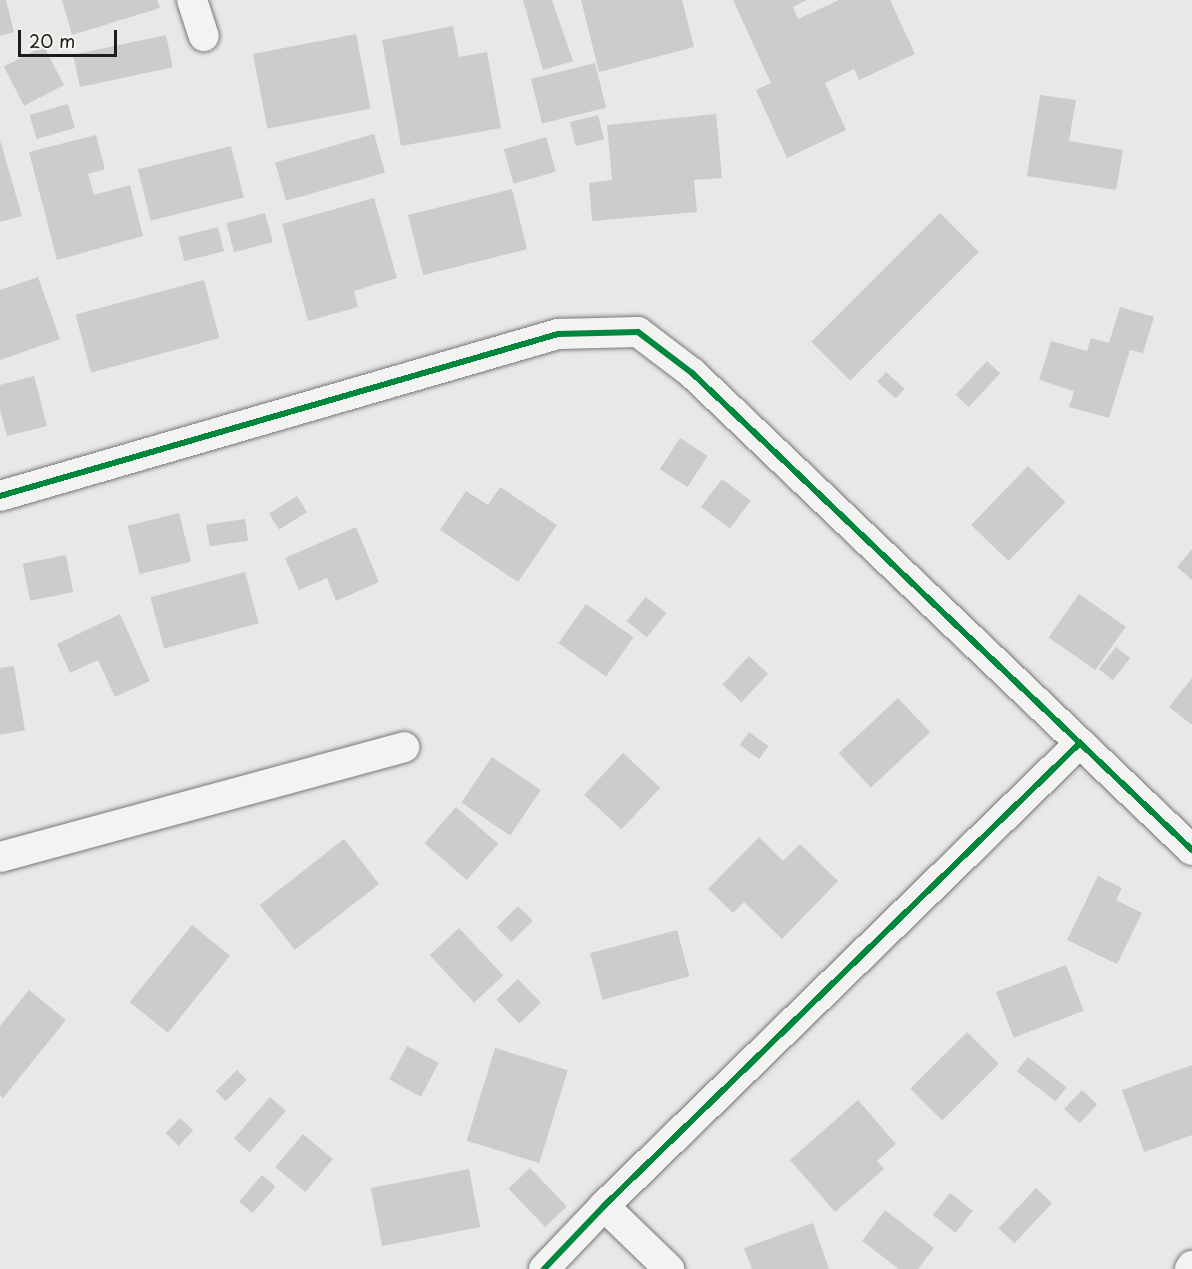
<!DOCTYPE html>
<style>
body{margin:0}
#map{position:relative;width:1192px;height:1269px;overflow:hidden;background:#e8e8e6;font-family:"Playpen Sans",sans-serif}
div>[style]{position:absolute}
[style*='--x']{left:calc(var(--x)*1px);top:calc(var(--y)*1px);width:calc(var(--w)*1px);rotate:calc(var(--a)*1deg)}
.building>*{inset:0;background:#ccccca;transform-origin:0 0}
.roads{filter:drop-shadow(0 0 2px #787877) drop-shadow(0 0 2px #787877)}
.street>*{height:30px;margin:-15px;padding:0 15px;transform-origin:15px;border-radius:15px;background:#f3f3f1}
.cycleway>*{height:6px;margin:-3px;padding:0 3px;transform-origin:3px;border-radius:3px;background:#00873e}
span{translate:-50% -50%;white-space:nowrap;text-align:center;line-height:1.15;-webkit-text-stroke:6px #f6f6f2;paint-order:stroke}
.scale{position:absolute;left:18px;top:30px;width:99px;height:27px;box-sizing:border-box;border:3px solid #1c1c1c;border-top:0;padding-left:8px;font-size:18px;line-height:21px;white-space:nowrap;color:#1c1c1c;-webkit-text-stroke:4px #f6f6f2;paint-order:stroke}
</style>
<div id="map">
<div class="building">
<div style="clip-path:polygon(0 0,6px 0,14px 32px,0 36px)"></div>
<div style="clip-path:polygon(62px 0,157px 0,160px 8px,72px 35px)"></div>
<div style="clip-path:polygon(523px 0,552px 0,573px 61px,543px 70px)"></div>
<div style="clip-path:polygon(581px 0,682px 0,694px 47px,599px 72px)"></div>
<div style="clip-path:polygon(733px 0,807px 0,793px 7px,798px 19px,839px 0,890px 0,915px 54px,859px 80px,854px 69px,825px 83px,846px 130px,787px 158px,756px 90px,771px 83px)"></div>
<div style="clip-path:polygon(453px 26px,459px 57px,487px 52px,501px 128px,401px 146px,382px 40px)"></div>
<div style="left:356px;top:34px;width:76px;height:105px;rotate:79deg"></div>
<div style="left:166px;top:35px;width:33px;height:95px;rotate:78deg"></div>
<div style="left:44px;top:46px;width:44px;height:45px;rotate:63deg"></div>
<div style="left:595px;top:63px;width:46px;height:66px;rotate:76deg"></div>
<div style="clip-path:polygon(1040px 95px,1076px 100px,1069px 141px,1123px 150px,1116px 190px,1027px 176px)"></div>
<div style="left:68px;top:104px;width:25px;height:40px;rotate:74deg"></div>
<div style="clip-path:polygon(716px 114px,722px 178px,694px 180px,697px 212px,592px 221px,589px 183px,612px 180px,607px 125px)"></div>
<div style="left:598px;top:115px;width:25px;height:29px;rotate:76deg"></div>
<div style="left:374px;top:134px;width:40px;height:103px;rotate:74deg"></div>
<div style="clip-path:polygon(96px 135px,105px 169px,88px 174px,94px 195px,130px 185px,143px 236px,57px 260px,29px 152px)"></div>
<div style="left:546px;top:137px;width:36px;height:44px;rotate:74deg"></div>
<div style="clip-path:polygon(0 140px,22px 216px,0 222px)"></div>
<div style="left:231px;top:146px;width:53px;height:96px;rotate:76deg"></div>
<div style="left:512px;top:189px;width:62px;height:107px;rotate:76deg"></div>
<div style="clip-path:polygon(374px 198px,397px 278px,354px 291px,358px 307px,308px 321px,282px 224px)"></div>
<div style="left:265px;top:213px;width:30px;height:40px;rotate:75deg"></div>
<div style="left:940px;top:213px;width:55px;height:182px;rotate:45deg"></div>
<div style="left:218px;top:227px;width:25px;height:41px;rotate:76deg"></div>
<div style="clip-path:polygon(38px 277px,60px 339px,0 360px,0 290px)"></div>
<div style="left:204px;top:280px;width:60px;height:133px;rotate:75deg"></div>
<div style="clip-path:polygon(1120px 307px,1154px 317px,1143px 353px,1130px 350px,1109px 418px,1069px 407px,1074px 391px,1039px 380px,1051px 341px,1087px 351px,1091px 338px,1109px 343px)"></div>
<div style="left:987px;top:361px;width:18px;height:46px;rotate:43deg"></div>
<div style="left:886px;top:372px;width:25px;height:13px;rotate:42deg"></div>
<div style="clip-path:polygon(34px 376px,47px 426px,7px 436px,0 409px,0 385px)"></div>
<div style="left:680px;top:438px;width:33px;height:37px;rotate:33deg"></div>
<div style="left:1028px;top:466px;width:52px;height:82px;rotate:44deg"></div>
<div style="left:722px;top:479px;width:36px;height:35px;rotate:37deg"></div>
<div style="clip-path:polygon(500px 487px,557px 525px,518px 582px,440px 530px,466px 491px,488px 505px)"></div>
<div style="left:297px;top:496px;width:19px;height:33px;rotate:58deg"></div>
<div style="left:179px;top:513px;width:50px;height:53px;rotate:76deg"></div>
<div style="left:245px;top:519px;width:22px;height:39px;rotate:82deg"></div>
<div style="clip-path:polygon(356px 527px,379px 582px,336px 601px,327px 578px,299px 590px,285px 558px)"></div>
<div style="clip-path:polygon(1192px 549px,1192px 580px,1177px 567px)"></div>
<div style="left:66px;top:555px;width:38px;height:44px;rotate:79deg"></div>
<div style="left:245px;top:572px;width:53px;height:98px;rotate:75deg"></div>
<div style="left:1079px;top:594px;width:57px;height:53px;rotate:35deg"></div>
<div style="left:646px;top:597px;width:26px;height:31px;rotate:39deg"></div>
<div style="left:586px;top:604px;width:58px;height:48px;rotate:35deg"></div>
<div style="clip-path:polygon(120px 614px,150px 681px,115px 697px,98px 660px,70px 673px,57px 644px)"></div>
<div style="left:1116px;top:647px;width:18px;height:28px;rotate:38deg"></div>
<div style="left:749px;top:656px;width:26px;height:39px;rotate:43deg"></div>
<div style="clip-path:polygon(14px 666px,25px 730px,0 735px,0 668px)"></div>
<div style="clip-path:polygon(1192px 678px,1192px 725px,1169px 707px)"></div>
<div style="left:898px;top:698px;width:47px;height:81px;rotate:47deg"></div>
<div style="left:749px;top:732px;width:24px;height:16px;rotate:36deg"></div>
<div style="left:623px;top:753px;width:51px;height:57px;rotate:43deg"></div>
<div style="left:492px;top:757px;width:59px;height:55px;rotate:34deg"></div>
<div style="left:456px;top:807px;width:56px;height:48px;rotate:41deg"></div>
<div style="clip-path:polygon(759px 837px,783px 861px,800px 844px,838px 881px,782px 939px,744px 902px,733px 913px,708px 889px)"></div>
<div style="left:344px;top:839px;width:57px;height:107px;rotate:52deg"></div>
<div style="clip-path:polygon(1098px 876px,1122px 888px,1116px 900px,1142px 913px,1117px 964px,1067px 940px)"></div>
<div style="left:518px;top:906px;width:21px;height:30px;rotate:45deg"></div>
<div style="left:192px;top:925px;width:49px;height:99px;rotate:39deg"></div>
<div style="left:459px;top:928px;width:65px;height:40px;rotate:47deg"></div>
<div style="left:677px;top:930px;width:48px;height:90px;rotate:75deg"></div>
<div style="left:1066px;top:965px;width:49px;height:75px;rotate:69deg"></div>
<div style="left:518px;top:979px;width:33px;height:30px;rotate:46deg"></div>
<div style="clip-path:polygon(29px 990px,66px 1020px,3px 1098px,0 1095px,0 1026px)"></div>
<div style="left:967px;top:1032px;width:45px;height:80px;rotate:45deg"></div>
<div style="left:407px;top:1046px;width:36px;height:38px;rotate:28deg"></div>
<div style="left:495px;top:1048px;width:76px;height:97px;rotate:17deg"></div>
<div style="left:1028px;top:1057px;width:49px;height:18px;rotate:38deg"></div>
<div style="clip-path:polygon(1192px 1065px,1192px 1135px,1144px 1152px,1122px 1090px)"></div>
<div style="left:237px;top:1070px;width:14px;height:30px;rotate:45deg"></div>
<div style="left:1082px;top:1090px;width:21px;height:26px;rotate:43deg"></div>
<div style="left:270px;top:1097px;width:21px;height:55px;rotate:41deg"></div>
<div style="clip-path:polygon(858px 1100px,896px 1144px,877px 1161px,884px 1169px,835px 1212px,790px 1160px)"></div>
<div style="left:180px;top:1118px;width:18px;height:21px;rotate:43deg"></div>
<div style="left:303px;top:1134px;width:39px;height:43px;rotate:40deg"></div>
<div style="left:530px;top:1168px;width:53px;height:30px;rotate:46deg"></div>
<div style="left:469px;top:1169px;width:59px;height:100px;rotate:79deg"></div>
<div style="left:262px;top:1175px;width:18px;height:35px;rotate:41deg"></div>
<div style="left:1036px;top:1188px;width:22px;height:55px;rotate:43deg"></div>
<div style="left:950px;top:1193px;width:29px;height:28px;rotate:38deg"></div>
<div style="clip-path:polygon(885px 1210px,934px 1248px,918px 1269px,899px 1269px,862px 1241px)"></div>
<div style="clip-path:polygon(813px 1223px,829px 1269px,752px 1269px,744px 1248px)"></div>
</div>
<div class="roads">
<div class="street">
<div style="--x:192;--y:0;--w:38;--a:72"></div>
<div style="--x:0;--y:496;--w:581;--a:-16.19"></div>
<div style="--x:558;--y:334;--w:80;--a:-1.4"></div>
<div style="--x:638;--y:332;--w:68;--a:37.2"></div>
<div style="--x:692;--y:373;--w:691;--a:43.65"></div>
<div style="--x:0;--y:857;--w:419;--a:-15.2"></div>
<div style="--x:604;--y:1206;--w:91;--a:44.1"></div>
<div style="--x:544;--y:1269;--w:87;--a:-46.4"></div>
<div style="--x:604;--y:1206;--w:664;--a:-44.21"></div>
<div style="--x:1190;--y:1269;--w:4;--a:-56"></div>
</div>
</div>
<div class="cycleway">
<div style="--x:0;--y:496;--w:581;--a:-16.19"></div>
<div style="--x:558;--y:334;--w:80;--a:-1.4"></div>
<div style="--x:638;--y:332;--w:68;--a:37.2"></div>
<div style="--x:692;--y:373;--w:691;--a:43.65"></div>
<div style="--x:544;--y:1269;--w:87;--a:-46.4"></div>
<div style="--x:604;--y:1206;--w:664;--a:-44.21"></div>
</div>
<div class="scale">20 m</div>
</div>
